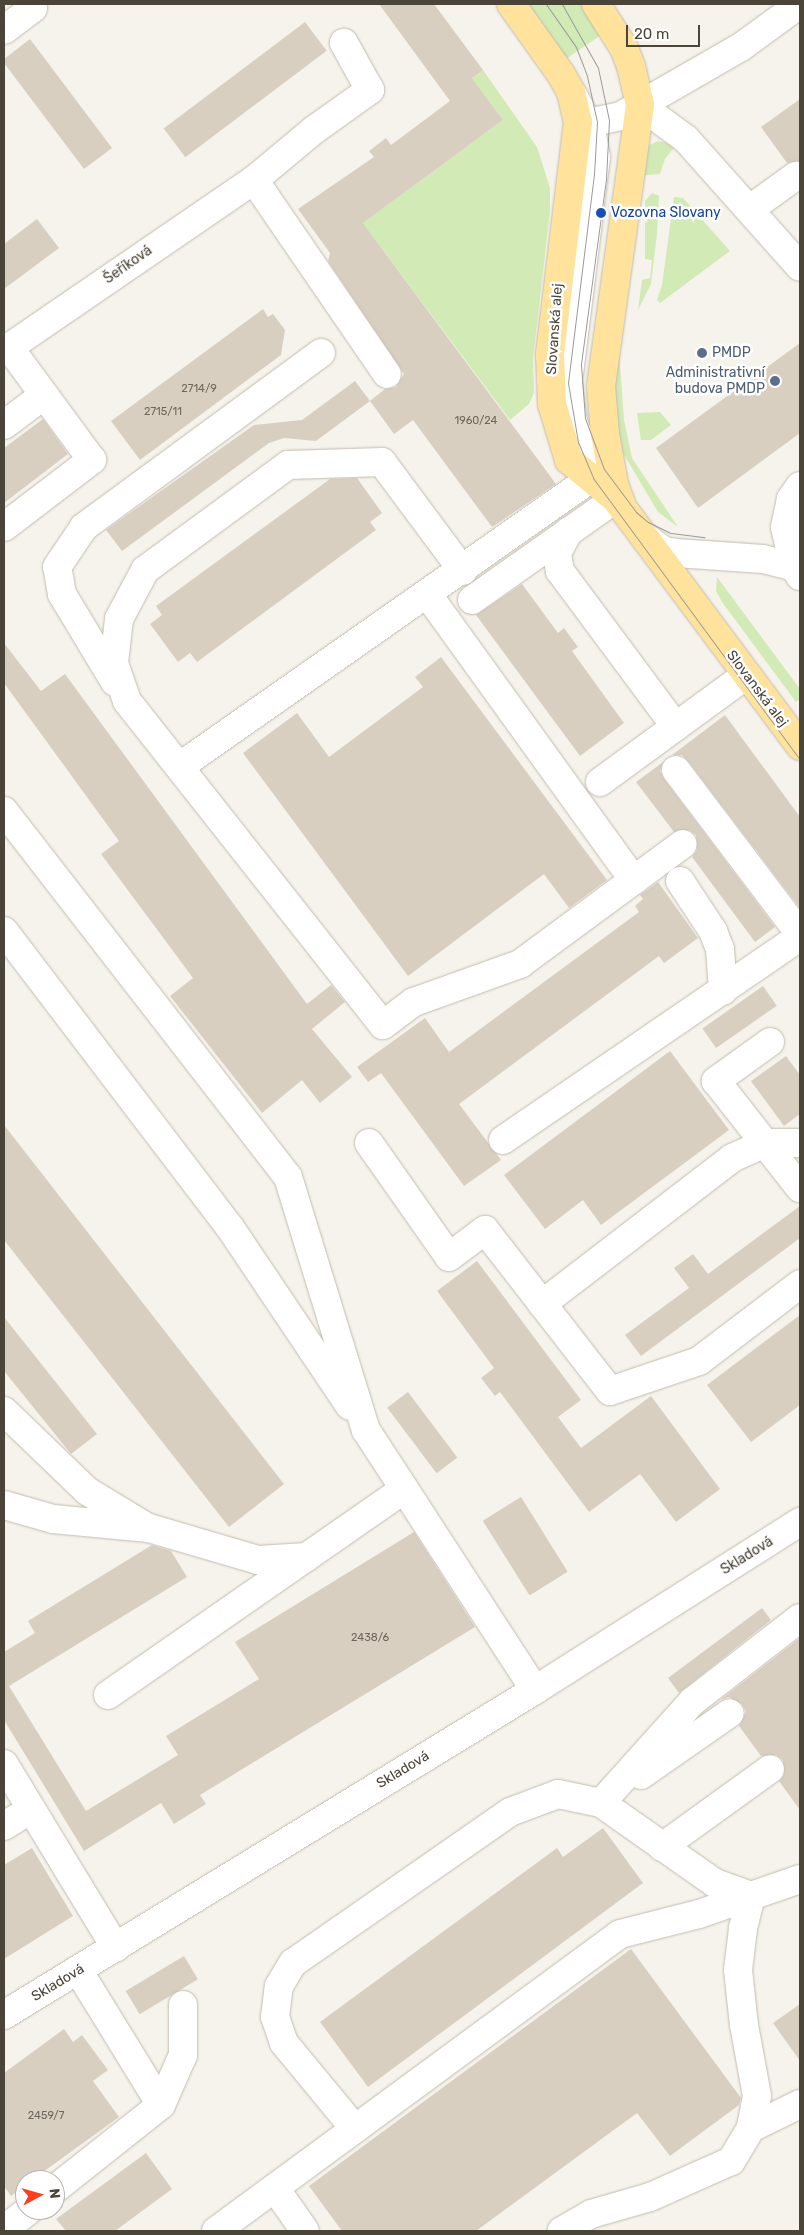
<!DOCTYPE html>
<meta charset="utf-8">
<style>
body{margin:0}
#map{position:relative;width:804px;height:2235px;overflow:hidden;background:#f6f3ec;font-family:Rubik,sans-serif}
div>[style]{position:absolute}
[style*='--x']{left:calc(var(--x)*1px);top:calc(var(--y)*1px);width:calc(var(--w)*1px);rotate:calc(var(--a)*1deg)}
.green>*{inset:0;background:#d2eab5}
.building>*{inset:0;background:#d8cfc1;transform-origin:0 0}
.roads{filter:drop-shadow(0 0 1px #c2bbae) drop-shadow(0 0 1px #c2bbae)}
.minor>*{height:28px;margin:-14px;padding:0 14px;transform-origin:14px;border-radius:14px;background:#fff}
.major>*{height:28px;margin:-14px;padding:0 14px;transform-origin:14px;border-radius:14px;background:#ffe39c}
.tram>*{height:1px;margin:-0.5px;padding:0 0.5px;transform-origin:0.5px;border-radius:0.5px;background:#9a9a9a}
.dots>*{width:14px;height:14px;translate:-50% -50%;box-sizing:border-box;border:2px solid #fff;border-radius:50%}
span{translate:-50% -50%;white-space:nowrap;text-align:center;line-height:1.15;-webkit-text-stroke:5px #fff;paint-order:stroke}
.number-label{font-size:11px;color:#6e675b}
.number-label span{-webkit-text-stroke-width:0}
.transit-label{font-size:14px;color:#164399}
.left{translate:0 -50%;text-align:left}
.street-label{font-size:14px;color:#4b4439}
.service-label{font-size:14px;color:#4e5e75}
.right{translate:-100% -50%;text-align:right}
.frame{position:absolute;inset:0;border:5px solid #4b4439;pointer-events:none}
.north{position:absolute;left:15px;top:2170px;width:50px;height:50px;box-sizing:border-box;background:#fff;border:1px solid #b7b4b0;border-radius:50%;rotate:84deg;font-size:14px;font-weight:700;line-height:20px;text-align:center;color:#4b4439}
.north::after{content:'';display:block;margin:auto;width:18px;height:22px;background:#fc3f1d;clip-path:polygon(50% 0,100% 100%,50% 72%,0 100%)}
.scale{position:absolute;left:626px;top:25px;width:74px;height:22px;box-sizing:border-box;border:2px solid #4b4439;border-top:0;padding-left:6px;font-size:15px;line-height:18px;white-space:nowrap;color:#4b4439;-webkit-text-stroke:4px #fff;paint-order:stroke}
</style>
<div id="map">
<div class="green">
<div style="clip-path:polygon(526px 4px,587px 4px,604px 33px,566px 59px)"></div>
<div style="clip-path:polygon(483px 70px,537px 147px,550px 188px,550px 211px,533px 358px,534px 393px,529px 404px,510px 420px,363px 223px,503px 120px,472px 78px)"></div>
<div style="clip-path:polygon(658px 141px,676px 145px,665px 159px,660px 174px,638px 176px,646px 147px)"></div>
<div style="clip-path:polygon(652px 193px,659px 196px,657px 234px,651px 284px,638px 310px,642px 280px,650px 278px,652px 260px,645px 259px,645px 201px)"></div>
<div style="clip-path:polygon(674px 197px,683px 198px,730px 251px,660px 303px,657px 300px,662px 285px)"></div>
<div style="clip-path:polygon(619px 352px,624px 420px,632px 458px,678px 527px,658px 512px,620px 448px,610px 404px)"></div>
<div style="clip-path:polygon(660px 412px,671px 425px,651px 440px,641px 440px,637px 413px)"></div>
<div style="clip-path:polygon(717px 577px,800px 689px,800px 699px,796px 702px,722px 602px,716px 591px)"></div>
</div>
<div class="building">
<div style="clip-path:polygon(379px 4px,434px 4px,483px 70px,472px 78px,503px 120px,363px 223px,556px 484px,492px 527px,413px 420px,394px 434px,370px 401px,385px 389px,396px 387px,404px 374px,328px 261px,330px 253px,298px 209px,374px 157px,369px 151px,386px 138px,391px 145px,450px 101px)"></div>
<div style="left:305px;top:22px;width:36px;height:177px;rotate:53deg"></div>
<div style="clip-path:polygon(30px 39px,112px 148px,84px 169px,4px 63px,4px 59px)"></div>
<div style="clip-path:polygon(800px 99px,800px 161px,787px 163px,761px 127px)"></div>
<div style="clip-path:polygon(37px 219px,59px 248px,4px 289px,4px 244px)"></div>
<div style="clip-path:polygon(263px 309px,268px 317px,273px 314px,285px 330px,281px 355px,140px 460px,111px 421px)"></div>
<div style="clip-path:polygon(800px 343px,800px 433px,698px 508px,656px 448px)"></div>
<div style="clip-path:polygon(355px 381px,370px 401px,316px 441px,284px 438px,269px 443px,122px 551px,106px 530px,254px 425px,302px 420px)"></div>
<div style="clip-path:polygon(43px 419px,68px 454px,4px 503px,4px 448px)"></div>
<div style="clip-path:polygon(357px 478px,382px 513px,370px 522px,376px 530px,197px 662px,190px 653px,178px 662px,150px 624px,162px 615px,156px 606px,330px 479px)"></div>
<div style="clip-path:polygon(522px 584px,558px 633px,564px 628px,578px 647px,572px 651px,624px 723px,580px 756px,476px 615px)"></div>
<div style="clip-path:polygon(4px 643px,41px 691px,65px 674px,307px 1004px,331px 985px,345px 1002px,312px 1029px,352px 1077px,320px 1103px,302px 1080px,262px 1113px,170px 996px,193px 978px,101px 854px,119px 841px,4px 683px)"></div>
<div style="clip-path:polygon(441px 657px,607px 880px,569px 908px,544px 874px,408px 976px,243px 753px,297px 713px,329px 757px,423px 687px,415px 677px)"></div>
<div style="clip-path:polygon(725px 715px,800px 817px,800px 908px,688px 761px,682px 755px,672px 755px)"></div>
<div style="clip-path:polygon(663px 762px,660px 771px,664px 779px,775px 927px,755px 942px,692px 857px,697px 850px,696px 835px,689px 830px,674px 832px,636px 782px)"></div>
<div style="clip-path:polygon(658px 882px,698px 938px,664px 963px,659px 956px,459px 1104px,501px 1160px,464px 1186px,381px 1073px,368px 1082px,357px 1067px,425px 1018px,449px 1052px,639px 912px,635px 906px,643px 899px,640px 895px)"></div>
<div style="left:763px;top:986px;width:24px;height:74px;rotate:55deg"></div>
<div style="clip-path:polygon(670px 1051px,729px 1130px,601px 1225px,583px 1200px,545px 1229px,504px 1175px)"></div>
<div style="clip-path:polygon(786px 1056px,800px 1075px,800px 1114px,784px 1126px,751px 1081px)"></div>
<div style="clip-path:polygon(4px 1125px,284px 1484px,229px 1527px,4px 1240px)"></div>
<div style="clip-path:polygon(800px 1206px,800px 1238px,641px 1356px,625px 1335px,689px 1288px,674px 1268px,693px 1254px,708px 1274px)"></div>
<div style="clip-path:polygon(477px 1261px,581px 1400px,558px 1417px,581px 1448px,651px 1396px,720px 1489px,676px 1522px,640px 1474px,589px 1512px,500px 1392px,495px 1396px,481px 1378px,494px 1368px,437px 1291px)"></div>
<div style="clip-path:polygon(800px 1315px,800px 1405px,751px 1442px,707px 1385px)"></div>
<div style="clip-path:polygon(4px 1317px,97px 1434px,71px 1454px,4px 1371px)"></div>
<div style="left:408px;top:1392px;width:82px;height:26px;rotate:53deg"></div>
<div style="left:521px;top:1497px;width:88px;height:45px;rotate:58deg"></div>
<div style="clip-path:polygon(414px 1532px,475px 1627px,200px 1795px,206px 1804px,174px 1824px,161px 1803px,84px 1851px,4px 1720px,4px 1652px,35px 1633px,28px 1621px,152px 1545px,171px 1551px,187px 1577px,9px 1686px,86px 1811px,178px 1755px,166px 1736px,259px 1679px,235px 1642px)"></div>
<div style="clip-path:polygon(762px 1608px,771px 1620px,679px 1693px,668px 1678px)"></div>
<div style="clip-path:polygon(800px 1638px,800px 1810px,779px 1781px,784px 1775px,783px 1760px,776px 1755px,761px 1756px,739px 1726px,746px 1712px,742px 1704px,729px 1697px,720px 1700px)"></div>
<div style="clip-path:polygon(603px 1828px,643px 1883px,368px 2087px,320px 2022px,557px 1848px,563px 1857px)"></div>
<div style="clip-path:polygon(32px 1848px,73px 1916px,4px 1959px,4px 1865px)"></div>
<div style="clip-path:polygon(631px 1949px,741px 2098px,739px 2105px,670px 2156px,637px 2113px,476px 2231px,342px 2231px,309px 2186px)"></div>
<div style="left:184px;top:1956px;width:27px;height:68px;rotate:59deg"></div>
<div style="clip-path:polygon(800px 2004px,800px 2061px,773px 2023px)"></div>
<div style="clip-path:polygon(64px 2029px,73px 2042px,82px 2035px,108px 2070px,93px 2081px,119px 2117px,32px 2180px,25px 2180px,25px 2185px,11px 2196px,4px 2186px,4px 2073px)"></div>
<div style="clip-path:polygon(146px 2153px,172px 2189px,115px 2231px,66px 2231px,56px 2219px)"></div>
</div>
<div class="roads">
<div class="minor">
<div style="--x:4;--y:30;--w:36;--a:-37"></div>
<div style="--x:33;--y:8;--w:6;--a:-135"></div>
<div style="--x:573;--y:95;--w:38;--a:62"></div>
<div style="--x:591;--y:129;--w:28;--a:80"></div>
<div style="--x:596;--y:157;--w:228;--a:97.1"></div>
<div style="--x:568;--y:383;--w:38;--a:83"></div>
<div style="--x:573;--y:421;--w:60;--a:70.7"></div>
<div style="--x:640;--y:105;--w:57;--a:36.5"></div>
<div style="--x:686;--y:139;--w:171;--a:48.3"></div>
<div style="--x:578;--y:122;--w:10;--a:6"></div>
<div style="--x:588;--y:123;--w:34;--a:-12"></div>
<div style="--x:621;--y:116;--w:138;--a:-29.9"></div>
<div style="--x:741;--y:47;--w:73;--a:-36.1"></div>
<div style="--x:254;--y:180;--w:235;--a:55.6"></div>
<div style="--x:750;--y:209;--w:57;--a:-35.7"></div>
<div style="--x:4;--y:351;--w:303;--a:-34.4"></div>
<div style="--x:254;--y:180;--w:78;--a:-39.8"></div>
<div style="--x:314;--y:130;--w:69;--a:-35.5"></div>
<div style="--x:370;--y:90;--w:54;--a:-119"></div>
<div style="--x:4;--y:425;--w:50;--a:-36.9"></div>
<div style="--x:800;--y:486;--w:16;--a:125"></div>
<div style="--x:791;--y:499;--w:29;--a:102"></div>
<div style="--x:785;--y:527;--w:41;--a:77.3"></div>
<div style="--x:794;--y:567;--w:11;--a:56"></div>
<div style="--x:4;--y:527;--w:111;--a:-37.3"></div>
<div style="--x:92;--y:460;--w:140;--a:-126.3"></div>
<div style="--x:569;--y:531;--w:25;--a:119"></div>
<div style="--x:557;--y:553;--w:18;--a:81"></div>
<div style="--x:560;--y:571;--w:194;--a:53.4"></div>
<div style="--x:645;--y:537;--w:24;--a:36"></div>
<div style="--x:664;--y:551;--w:12;--a:9"></div>
<div style="--x:676;--y:553;--w:87;--a:3.9"></div>
<div style="--x:763;--y:559;--w:32;--a:14"></div>
<div style="--x:463;--y:571;--w:136;--a:-126.6"></div>
<div style="--x:382;--y:462;--w:94;--a:178.2"></div>
<div style="--x:288;--y:465;--w:177;--a:143.7"></div>
<div style="--x:145;--y:570;--w:55;--a:118"></div>
<div style="--x:119;--y:619;--w:44;--a:96.5"></div>
<div style="--x:114;--y:663;--w:40;--a:71.1"></div>
<div style="--x:127;--y:701;--w:413;--a:51.7"></div>
<div style="--x:383;--y:1025;--w:39;--a:-37"></div>
<div style="--x:414;--y:1002;--w:113;--a:-19.7"></div>
<div style="--x:520;--y:964;--w:202;--a:-36.4"></div>
<div style="--x:428;--y:595;--w:352;--a:54.2"></div>
<div style="--x:472;--y:600;--w:179;--a:-35.2"></div>
<div style="--x:115;--y:682;--w:103;--a:-121.1"></div>
<div style="--x:62;--y:594;--w:27;--a:-100"></div>
<div style="--x:57;--y:567;--w:48;--a:-56"></div>
<div style="--x:84;--y:527;--w:294;--a:-36.3"></div>
<div style="--x:179;--y:767;--w:526;--a:-35.02"></div>
<div style="--x:676;--y:770;--w:206;--a:52.9"></div>
<div style="--x:600;--y:782;--w:181;--a:-36.2"></div>
<div style="--x:4;--y:811;--w:463;--a:52.2"></div>
<div style="--x:288;--y:1177;--w:265;--a:72.9"></div>
<div style="--x:366;--y:1430;--w:310;--a:57"></div>
<div style="--x:680;--y:881;--w:60;--a:56.6"></div>
<div style="--x:713;--y:931;--w:19;--a:69"></div>
<div style="--x:720;--y:949;--w:42;--a:85.9"></div>
<div style="--x:4;--y:931;--w:375;--a:52.7"></div>
<div style="--x:231;--y:1229;--w:213;--a:56.1"></div>
<div style="--x:770;--y:1042;--w:67;--a:144.2"></div>
<div style="--x:716;--y:1081;--w:136;--a:51.9"></div>
<div style="--x:503;--y:1140;--w:360;--a:-34.4"></div>
<div style="--x:369;--y:1143;--w:139;--a:54.9"></div>
<div style="--x:449;--y:1257;--w:45;--a:-36.9"></div>
<div style="--x:485;--y:1230;--w:204;--a:52.2"></div>
<div style="--x:610;--y:1391;--w:94;--a:-18.6"></div>
<div style="--x:699;--y:1361;--w:127;--a:-37.3"></div>
<div style="--x:542;--y:1304;--w:240;--a:-37.5"></div>
<div style="--x:732;--y:1158;--w:37;--a:-24"></div>
<div style="--x:766;--y:1143;--w:34;--a:0"></div>
<div style="--x:4;--y:1411;--w:115;--a:43.9"></div>
<div style="--x:87;--y:1491;--w:66;--a:31.3"></div>
<div style="--x:4;--y:1505;--w:51;--a:15.9"></div>
<div style="--x:53;--y:1519;--w:96;--a:5.4"></div>
<div style="--x:149;--y:1528;--w:114;--a:16.4"></div>
<div style="--x:258;--y:1560;--w:49;--a:-3.5"></div>
<div style="--x:108;--y:1695;--w:361;--a:-34.8"></div>
<div style="--x:4;--y:1764;--w:215;--a:58.7"></div>
<div style="--x:641;--y:1775;--w:108;--a:-34.9"></div>
<div style="--x:601;--y:1803;--w:137;--a:-48"></div>
<div style="--x:693;--y:1701;--w:135;--a:-37.8"></div>
<div style="--x:4;--y:1826;--w:32;--a:-32"></div>
<div style="--x:662;--y:1847;--w:133;--a:-35.8"></div>
<div style="--x:78;--y:1970;--w:158;--a:58.4"></div>
<div style="--x:4;--y:2015;--w:623;--a:-31.47"></div>
<div style="--x:535;--y:1690;--w:314;--a:-32.4"></div>
<div style="--x:751;--y:2128;--w:55;--a:-26.1"></div>
<div style="--x:355;--y:2129;--w:112;--a:-129.5"></div>
<div style="--x:284;--y:2043;--w:28;--a:-109"></div>
<div style="--x:275;--y:2017;--w:31;--a:-83"></div>
<div style="--x:279;--y:1986;--w:27;--a:-59"></div>
<div style="--x:293;--y:1963;--w:264;--a:-34.8"></div>
<div style="--x:510;--y:1812;--w:51;--a:-20.6"></div>
<div style="--x:558;--y:1794;--w:44;--a:11.8"></div>
<div style="--x:601;--y:1803;--w:139;--a:35.1"></div>
<div style="--x:715;--y:1883;--w:38;--a:20"></div>
<div style="--x:751;--y:1896;--w:34;--a:104"></div>
<div style="--x:743;--y:1929;--w:41;--a:97"></div>
<div style="--x:738;--y:1970;--w:55;--a:83.8"></div>
<div style="--x:744;--y:2025;--w:72;--a:79.6"></div>
<div style="--x:757;--y:2096;--w:33;--a:101"></div>
<div style="--x:751;--y:2128;--w:39;--a:121"></div>
<div style="--x:731;--y:2161;--w:89;--a:156"></div>
<div style="--x:650;--y:2197;--w:61;--a:163.9"></div>
<div style="--x:591;--y:2214;--w:34;--a:150"></div>
<div style="--x:275;--y:2188;--w:52;--a:55.1"></div>
<div style="--x:55;--y:2189;--w:135;--a:-38.4"></div>
<div style="--x:161;--y:2105;--w:55;--a:-66.3"></div>
<div style="--x:183;--y:2055;--w:50;--a:-90"></div>
<div style="--x:15;--y:2221;--w:18;--a:-38"></div>
<div style="--x:216;--y:2231;--w:501;--a:-36.32"></div>
<div style="--x:620;--y:1934;--w:81;--a:-14.2"></div>
<div style="--x:699;--y:1914;--w:107;--a:-19.1"></div>
</div>
<div class="major">
<div style="--x:511;--y:4;--w:86;--a:54.5"></div>
<div style="--x:561;--y:74;--w:21;--a:61"></div>
<div style="--x:571;--y:92;--w:31;--a:77"></div>
<div style="--x:578;--y:122;--w:234;--a:96.9"></div>
<div style="--x:550;--y:354;--w:50;--a:87.7"></div>
<div style="--x:552;--y:404;--w:59;--a:73.1"></div>
<div style="--x:569;--y:460;--w:61;--a:39.7"></div>
<div style="--x:616;--y:499;--w:308;--a:53.3"></div>
<div style="--x:596;--y:4;--w:52;--a:57.5"></div>
<div style="--x:624;--y:48;--w:19;--a:69"></div>
<div style="--x:631;--y:66;--w:40;--a:77"></div>
<div style="--x:640;--y:105;--w:284;--a:97.9"></div>
<div style="--x:601;--y:386;--w:48;--a:85.2"></div>
<div style="--x:605;--y:434;--w:51;--a:79.8"></div>
<div style="--x:614;--y:484;--w:23;--a:70"></div>
</div>
</div>
<div class="tram">
<div style="--x:546;--y:4;--w:52;--a:55.1"></div>
<div style="--x:576;--y:47;--w:31;--a:69"></div>
<div style="--x:587;--y:76;--w:47;--a:77.7"></div>
<div style="--x:597;--y:122;--w:52;--a:93.3"></div>
<div style="--x:594;--y:174;--w:211;--a:97.1"></div>
<div style="--x:568;--y:383;--w:60;--a:80.4"></div>
<div style="--x:578;--y:442;--w:39;--a:67"></div>
<div style="--x:593;--y:478;--w:350;--a:53.7"></div>
<div style="--x:562;--y:4;--w:73;--a:60.6"></div>
<div style="--x:598;--y:68;--w:53;--a:78.1"></div>
<div style="--x:609;--y:120;--w:59;--a:92.9"></div>
<div style="--x:606;--y:179;--w:188;--a:97.7"></div>
<div style="--x:581;--y:365;--w:53;--a:85.7"></div>
<div style="--x:585;--y:418;--w:54;--a:69.6"></div>
<div style="--x:604;--y:469;--w:54;--a:53.3"></div>
<div style="--x:636;--y:512;--w:16;--a:40"></div>
<div style="--x:648;--y:522;--w:25;--a:26"></div>
<div style="--x:671;--y:533;--w:34;--a:7"></div>
</div>
<div class="dots">
<div style="left:601px;top:213px;background:#1a4fb4"></div>
<div style="left:702px;top:353px;background:#5c6f8a"></div>
<div style="left:775px;top:381px;background:#5c6f8a"></div>
</div>
<div class="number-label">
<span style="left:199px;top:389px">2714/9</span>
<span style="left:163px;top:412px">2715/11</span>
<span style="left:476px;top:421px">1960/24</span>
<span style="left:370px;top:1638px">2438/6</span>
<span style="left:46px;top:2116px">2459/7</span>
</div>
<div class="transit-label">
<span class="left" style="left:611px;top:213px">Vozovna Slovany</span>
</div>
<div class="street-label">
<span style="left:128px;top:265px;rotate:-35deg">Šeříková</span>
<span style="left:555px;top:329px;rotate:-86deg">Slovanská alej</span>
<span style="left:757px;top:689px;rotate:53deg">Slovanská alej</span>
<span style="left:747px;top:1556px;rotate:-32deg">Skladová</span>
<span style="left:403px;top:1770px;rotate:-31deg">Skladová</span>
<span style="left:58px;top:1983px;rotate:-31deg">Skladová</span>
</div>
<div class="service-label">
<span class="left" style="left:712px;top:353px">PMDP</span>
<span class="right" style="left:765px;top:381px">Administrativní<br>budova PMDP</span>
</div>
<div class="frame"></div>
<div class="north">N</div>
<div class="scale">20 m</div>
</div>
